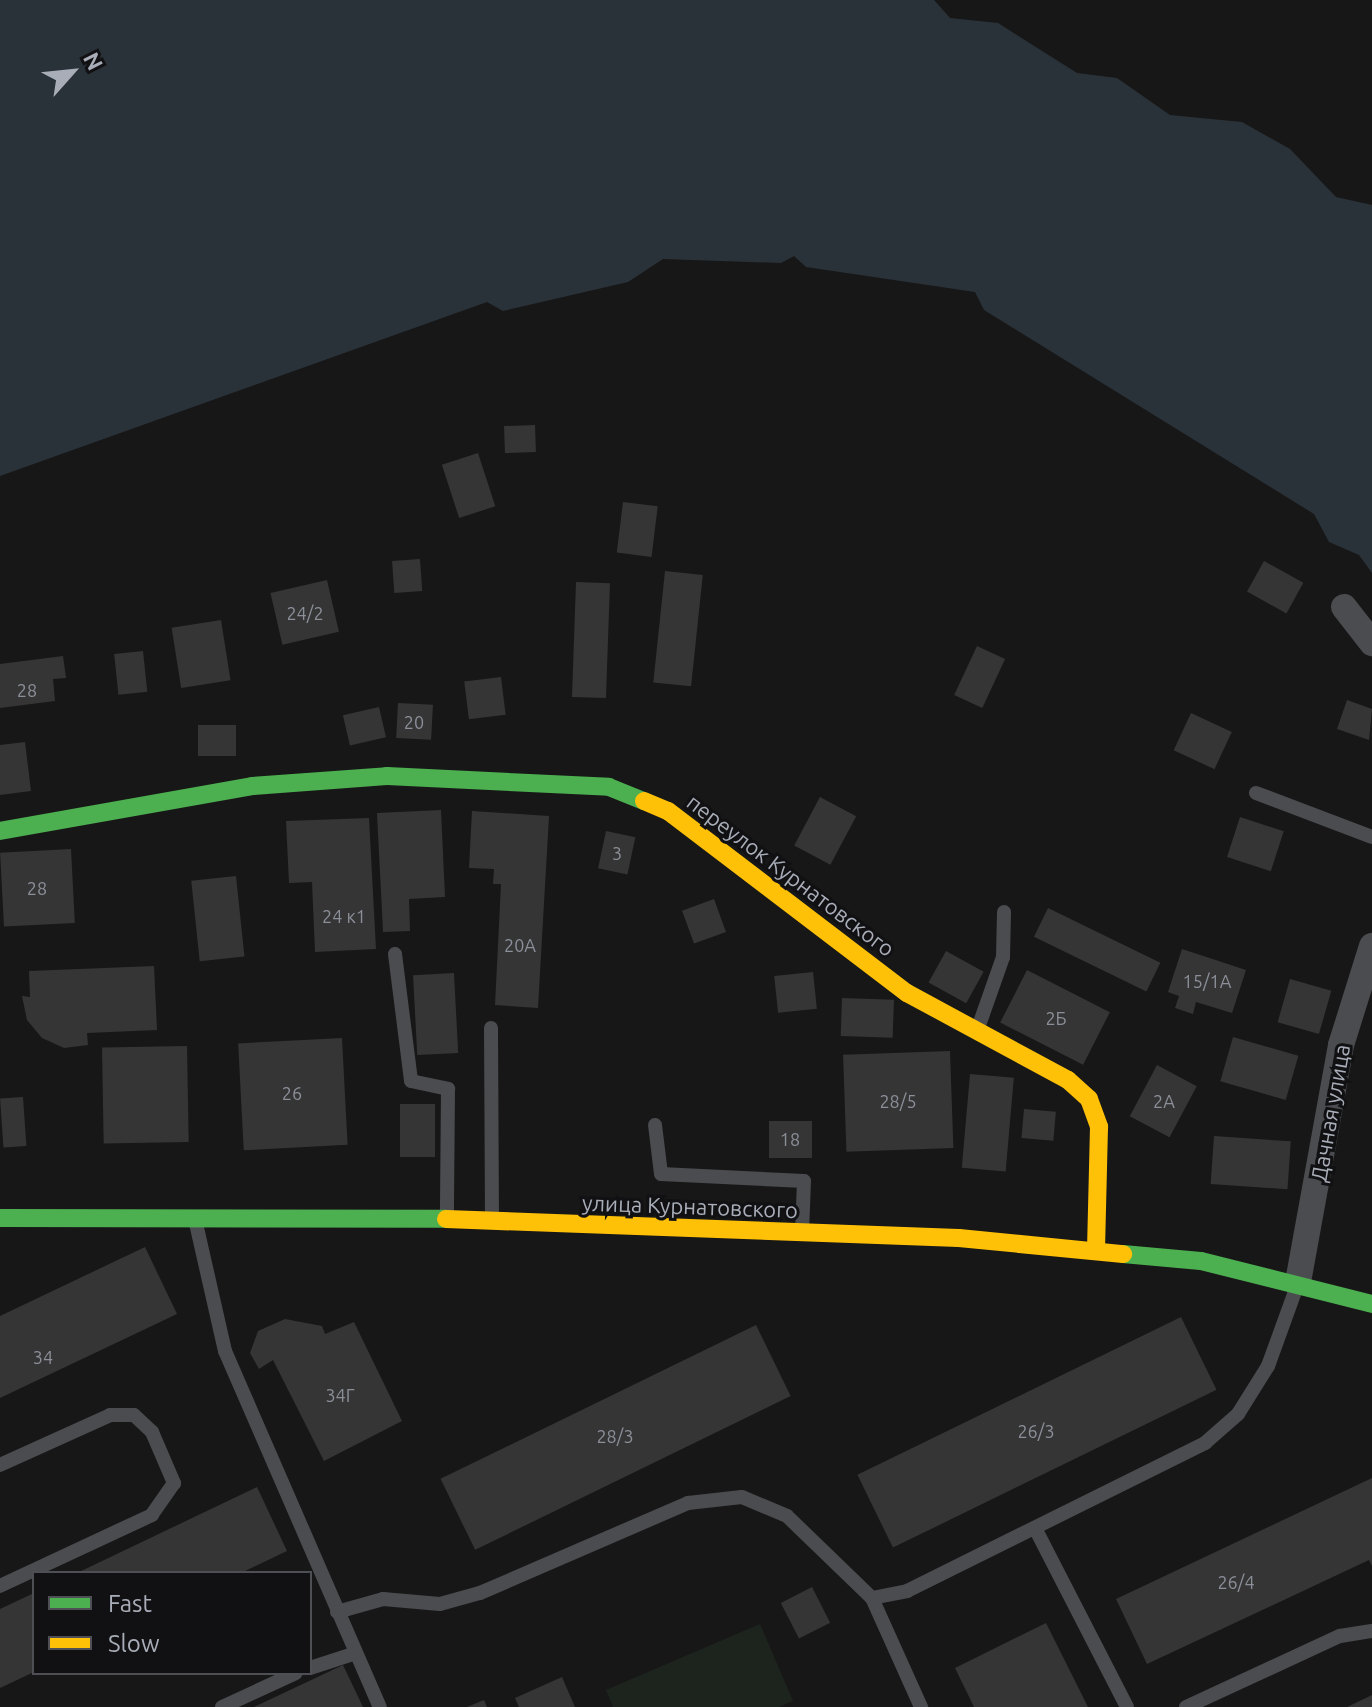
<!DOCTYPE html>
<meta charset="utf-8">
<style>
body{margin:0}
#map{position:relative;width:1372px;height:1707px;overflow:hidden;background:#171717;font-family:Ubuntu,sans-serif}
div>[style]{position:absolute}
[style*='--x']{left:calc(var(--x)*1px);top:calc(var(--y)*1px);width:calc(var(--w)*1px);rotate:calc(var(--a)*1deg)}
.green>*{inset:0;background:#1d241e}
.water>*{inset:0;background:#2a3239}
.building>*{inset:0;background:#353536;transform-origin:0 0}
.lane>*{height:14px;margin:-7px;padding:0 7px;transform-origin:7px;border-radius:7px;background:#4b4c50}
.street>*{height:26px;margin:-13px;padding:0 13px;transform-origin:13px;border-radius:13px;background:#4b4c50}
.fast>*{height:18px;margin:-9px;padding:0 9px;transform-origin:9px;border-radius:9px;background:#4caf50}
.slow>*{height:18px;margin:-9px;padding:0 9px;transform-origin:9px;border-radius:9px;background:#ffc107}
span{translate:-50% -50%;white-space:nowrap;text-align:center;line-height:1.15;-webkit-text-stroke:6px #111113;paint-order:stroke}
.number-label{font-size:18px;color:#8b8f98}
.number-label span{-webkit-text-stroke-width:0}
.street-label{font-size:22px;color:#a8adb8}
.legend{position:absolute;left:32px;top:1571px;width:280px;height:104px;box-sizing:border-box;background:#111113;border:2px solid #4d4f55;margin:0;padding:10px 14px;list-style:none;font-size:24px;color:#a8adb8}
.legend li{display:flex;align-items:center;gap:16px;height:40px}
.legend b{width:40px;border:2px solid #4d4f55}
.north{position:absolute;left:32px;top:32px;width:80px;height:80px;-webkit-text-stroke:6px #111113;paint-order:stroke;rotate:63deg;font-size:22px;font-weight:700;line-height:32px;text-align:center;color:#a8adb8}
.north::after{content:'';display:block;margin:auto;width:28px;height:36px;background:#a8adb8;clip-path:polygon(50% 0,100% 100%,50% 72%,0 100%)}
</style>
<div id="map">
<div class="green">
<div style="clip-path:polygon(760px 1624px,793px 1701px,779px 1707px,613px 1707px,606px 1690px)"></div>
</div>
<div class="water">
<div style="clip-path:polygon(0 0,934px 0,950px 18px,998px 23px,1077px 73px,1117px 78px,1170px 115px,1242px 122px,1290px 149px,1336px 197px,1372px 205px,1372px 573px,1359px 555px,1329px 542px,1314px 514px,984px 310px,975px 292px,806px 267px,794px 256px,781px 263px,663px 259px,628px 282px,503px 311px,487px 302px,0 476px)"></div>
</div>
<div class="building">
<div style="left:535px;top:425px;width:27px;height:31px;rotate:88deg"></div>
<div style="left:478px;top:453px;width:56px;height:38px;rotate:72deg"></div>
<div style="left:623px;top:502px;width:35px;height:51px;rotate:7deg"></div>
<div style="left:420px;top:559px;width:32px;height:28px;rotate:86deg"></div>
<div style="left:1264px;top:561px;width:45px;height:35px;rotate:29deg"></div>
<div style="left:665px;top:571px;width:38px;height:112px;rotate:6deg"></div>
<div style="left:327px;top:580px;width:53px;height:58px;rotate:77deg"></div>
<div style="left:576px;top:582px;width:34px;height:115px;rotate:2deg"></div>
<div style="left:221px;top:620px;width:61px;height:50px;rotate:81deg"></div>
<div style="left:977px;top:646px;width:31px;height:54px;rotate:25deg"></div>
<div style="left:143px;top:651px;width:41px;height:29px;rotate:84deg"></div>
<div style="clip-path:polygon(63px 656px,66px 678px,53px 679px,55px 701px,0 708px,0 664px)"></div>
<div style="left:501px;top:677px;width:38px;height:37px;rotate:83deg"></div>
<div style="clip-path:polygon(1347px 700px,1372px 709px,1369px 740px,1337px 729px)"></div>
<div style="left:398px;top:703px;width:35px;height:35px;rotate:3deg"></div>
<div style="left:379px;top:707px;width:31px;height:37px;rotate:77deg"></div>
<div style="left:1191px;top:713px;width:45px;height:41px;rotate:25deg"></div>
<div style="left:198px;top:725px;width:38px;height:31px"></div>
<div style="clip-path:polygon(25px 742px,31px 791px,0 795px,0 745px)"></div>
<div style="left:820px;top:797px;width:41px;height:55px;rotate:28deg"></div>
<div style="clip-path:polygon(441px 810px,445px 897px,409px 899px,410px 931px,383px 932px,377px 813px)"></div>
<div style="clip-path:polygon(472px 811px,549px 816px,538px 1008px,495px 1005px,501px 884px,493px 884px,494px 869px,469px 868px)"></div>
<div style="left:1240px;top:817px;width:46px;height:42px;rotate:18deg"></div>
<div style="clip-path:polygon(369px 818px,376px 949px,315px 952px,312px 882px,289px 883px,286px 821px)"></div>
<div style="left:606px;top:831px;width:30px;height:38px;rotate:12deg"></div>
<div style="left:71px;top:849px;width:74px;height:71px;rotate:87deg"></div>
<div style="left:236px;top:876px;width:81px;height:45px;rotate:84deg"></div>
<div style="left:714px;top:899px;width:35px;height:34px;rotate:70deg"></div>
<div style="left:1048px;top:908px;width:125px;height:32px;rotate:26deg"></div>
<div style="clip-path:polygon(1182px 949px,1246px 970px,1232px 1013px,1196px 1002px,1193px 1014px,1175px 1008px,1179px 996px,1168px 992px)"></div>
<div style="left:946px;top:951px;width:43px;height:36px;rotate:29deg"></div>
<div style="clip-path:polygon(154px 966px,157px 1030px,87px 1033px,88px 1045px,64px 1048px,42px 1038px,27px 1020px,22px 996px,30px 997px,29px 971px)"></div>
<div style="left:1027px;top:970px;width:93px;height:59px;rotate:27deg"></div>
<div style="left:813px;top:972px;width:37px;height:39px;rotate:84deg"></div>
<div style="left:454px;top:973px;width:80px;height:41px;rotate:87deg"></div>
<div style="left:1290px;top:979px;width:43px;height:45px;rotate:16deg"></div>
<div style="left:842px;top:998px;width:52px;height:38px;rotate:2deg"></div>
<div style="left:1233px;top:1037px;width:68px;height:46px;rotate:16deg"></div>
<div style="left:342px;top:1038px;width:107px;height:104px;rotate:87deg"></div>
<div style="left:187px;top:1046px;width:96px;height:85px;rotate:89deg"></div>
<div style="left:950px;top:1051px;width:97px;height:107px;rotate:88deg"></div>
<div style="left:1157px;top:1065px;width:45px;height:58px;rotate:28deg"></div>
<div style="left:970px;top:1074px;width:44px;height:94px;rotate:5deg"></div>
<div style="left:23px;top:1097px;width:49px;height:23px;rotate:86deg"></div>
<div style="left:400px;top:1104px;width:35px;height:53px"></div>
<div style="left:1024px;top:1109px;width:32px;height:29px;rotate:5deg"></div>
<div style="left:769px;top:1121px;width:43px;height:37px"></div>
<div style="left:1214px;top:1136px;width:77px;height:48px;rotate:4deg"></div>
<div style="clip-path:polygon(145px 1247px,177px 1314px,0 1398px,0 1316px)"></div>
<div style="left:1181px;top:1317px;width:81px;height:360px;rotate:64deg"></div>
<div style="clip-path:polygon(285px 1319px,322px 1326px,325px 1334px,354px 1322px,402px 1421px,324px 1461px,273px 1360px,259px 1369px,250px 1353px,258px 1331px)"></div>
<div style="left:756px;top:1325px;width:79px;height:351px;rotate:64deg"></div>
<div style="clip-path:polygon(1372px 1478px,1372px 1566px,1369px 1560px,1147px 1664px,1116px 1599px)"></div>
<div style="clip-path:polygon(257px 1487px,287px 1551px,241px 1573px,77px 1573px)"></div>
<div style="left:812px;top:1587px;width:40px;height:35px;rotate:63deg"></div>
<div style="clip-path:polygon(34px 1593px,34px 1672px,0 1688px,0 1609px)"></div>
<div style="clip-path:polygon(1046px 1623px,1088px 1707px,974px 1707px,955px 1668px)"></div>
<div style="clip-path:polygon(343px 1665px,363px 1707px,254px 1707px)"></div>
<div style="clip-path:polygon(562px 1677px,575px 1707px,519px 1707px,515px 1698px)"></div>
<div style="clip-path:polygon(1372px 1695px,1372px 1707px,1347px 1707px)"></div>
<div style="clip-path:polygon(484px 1700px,487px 1707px,467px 1707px)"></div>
</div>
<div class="lane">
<div style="--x:1256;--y:793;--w:124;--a:20.8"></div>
<div style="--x:395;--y:954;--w:128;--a:82.8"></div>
<div style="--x:411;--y:1081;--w:38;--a:12"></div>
<div style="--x:448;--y:1089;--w:127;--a:90.5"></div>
<div style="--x:491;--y:1028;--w:190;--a:89.7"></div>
<div style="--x:977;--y:1031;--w:78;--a:-70.6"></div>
<div style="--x:1003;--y:957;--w:45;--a:-88.7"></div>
<div style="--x:655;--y:1125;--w:49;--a:83"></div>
<div style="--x:661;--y:1174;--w:143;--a:2.8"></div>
<div style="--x:804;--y:1181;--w:51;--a:92.2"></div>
<div style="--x:195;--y:1219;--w:135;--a:77.2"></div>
<div style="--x:225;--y:1351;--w:388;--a:66.5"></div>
<div style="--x:0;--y:1465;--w:121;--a:-24.4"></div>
<div style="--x:110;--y:1415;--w:24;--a:0"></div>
<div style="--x:134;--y:1415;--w:25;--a:43"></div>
<div style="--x:152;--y:1432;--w:56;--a:66.7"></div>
<div style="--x:174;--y:1483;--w:39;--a:125"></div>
<div style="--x:152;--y:1515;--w:168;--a:155"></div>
<div style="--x:1035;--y:1528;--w:201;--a:62.8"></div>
<div style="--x:872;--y:1598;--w:36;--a:-11"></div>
<div style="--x:907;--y:1591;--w:333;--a:-26.4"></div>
<div style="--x:1205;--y:1443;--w:44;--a:-41.3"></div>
<div style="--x:1238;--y:1414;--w:57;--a:-58"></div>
<div style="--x:1268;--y:1366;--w:85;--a:-70.1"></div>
<div style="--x:337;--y:1612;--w:48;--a:-15.8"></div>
<div style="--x:383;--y:1599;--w:57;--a:5"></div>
<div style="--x:440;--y:1604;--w:41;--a:-15.4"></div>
<div style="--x:480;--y:1593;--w:227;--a:-23.4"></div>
<div style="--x:688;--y:1503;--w:54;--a:-6.3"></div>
<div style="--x:742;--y:1497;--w:49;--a:22.9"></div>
<div style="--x:787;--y:1516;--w:118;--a:44"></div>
<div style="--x:872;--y:1598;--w:120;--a:65.8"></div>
<div style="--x:310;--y:1668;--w:48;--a:-18.1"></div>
<div style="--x:222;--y:1707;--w:81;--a:-24.7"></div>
<div style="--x:1186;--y:1707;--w:170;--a:-24.8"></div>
<div style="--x:1340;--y:1636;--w:32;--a:-9"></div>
</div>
<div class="street">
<div style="--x:1344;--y:607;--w:46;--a:52.1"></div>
<div style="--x:1298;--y:1282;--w:241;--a:-79.7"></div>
<div style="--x:1341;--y:1045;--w:104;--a:-72.6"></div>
</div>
<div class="fast">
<div style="--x:0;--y:831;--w:256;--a:-10.1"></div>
<div style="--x:252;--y:786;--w:135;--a:-4.2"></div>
<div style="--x:387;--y:776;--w:222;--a:2.8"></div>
<div style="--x:609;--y:787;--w:38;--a:22"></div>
<div style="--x:0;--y:1218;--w:446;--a:0.1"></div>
<div style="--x:1123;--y:1254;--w:78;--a:5.1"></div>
<div style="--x:1201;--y:1261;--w:176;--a:14.1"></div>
</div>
<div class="slow">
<div style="--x:644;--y:801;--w:26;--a:23"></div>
<div style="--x:668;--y:811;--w:300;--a:37.3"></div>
<div style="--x:907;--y:993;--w:183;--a:28.4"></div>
<div style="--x:1068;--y:1080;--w:28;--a:42"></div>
<div style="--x:1089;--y:1099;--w:30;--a:70"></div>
<div style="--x:1099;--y:1127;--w:121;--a:91.4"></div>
<div style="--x:446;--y:1219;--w:513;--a:2.12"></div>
<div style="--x:959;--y:1238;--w:165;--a:5.6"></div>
</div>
<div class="number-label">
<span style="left:305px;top:613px">24/2</span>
<span style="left:27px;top:690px">28</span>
<span style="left:414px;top:722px">20</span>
<span style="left:617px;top:853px">3</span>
<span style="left:37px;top:888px">28</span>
<span style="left:344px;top:916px">24 к1</span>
<span style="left:520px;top:945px">20А</span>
<span style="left:1207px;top:981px">15/1А</span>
<span style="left:1056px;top:1018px">2Б</span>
<span style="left:292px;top:1093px">26</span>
<span style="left:898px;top:1101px">28/5</span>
<span style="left:1164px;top:1101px">2А</span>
<span style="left:790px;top:1139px">18</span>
<span style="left:43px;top:1357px">34</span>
<span style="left:340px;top:1395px">34Г</span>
<span style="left:1036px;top:1431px">26/3</span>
<span style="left:615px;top:1436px">28/3</span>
<span style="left:1236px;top:1582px">26/4</span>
</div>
<div class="street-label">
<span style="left:791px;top:875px;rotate:37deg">переулок Курнатовского</span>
<span style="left:1330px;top:1113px;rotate:-80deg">Дачная улица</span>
<span style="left:690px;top:1206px;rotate:2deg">улица Курнатовского</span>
</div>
<ul class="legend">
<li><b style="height:10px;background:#4caf50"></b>Fast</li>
<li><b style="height:10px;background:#ffc107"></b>Slow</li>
</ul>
<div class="north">N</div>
</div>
